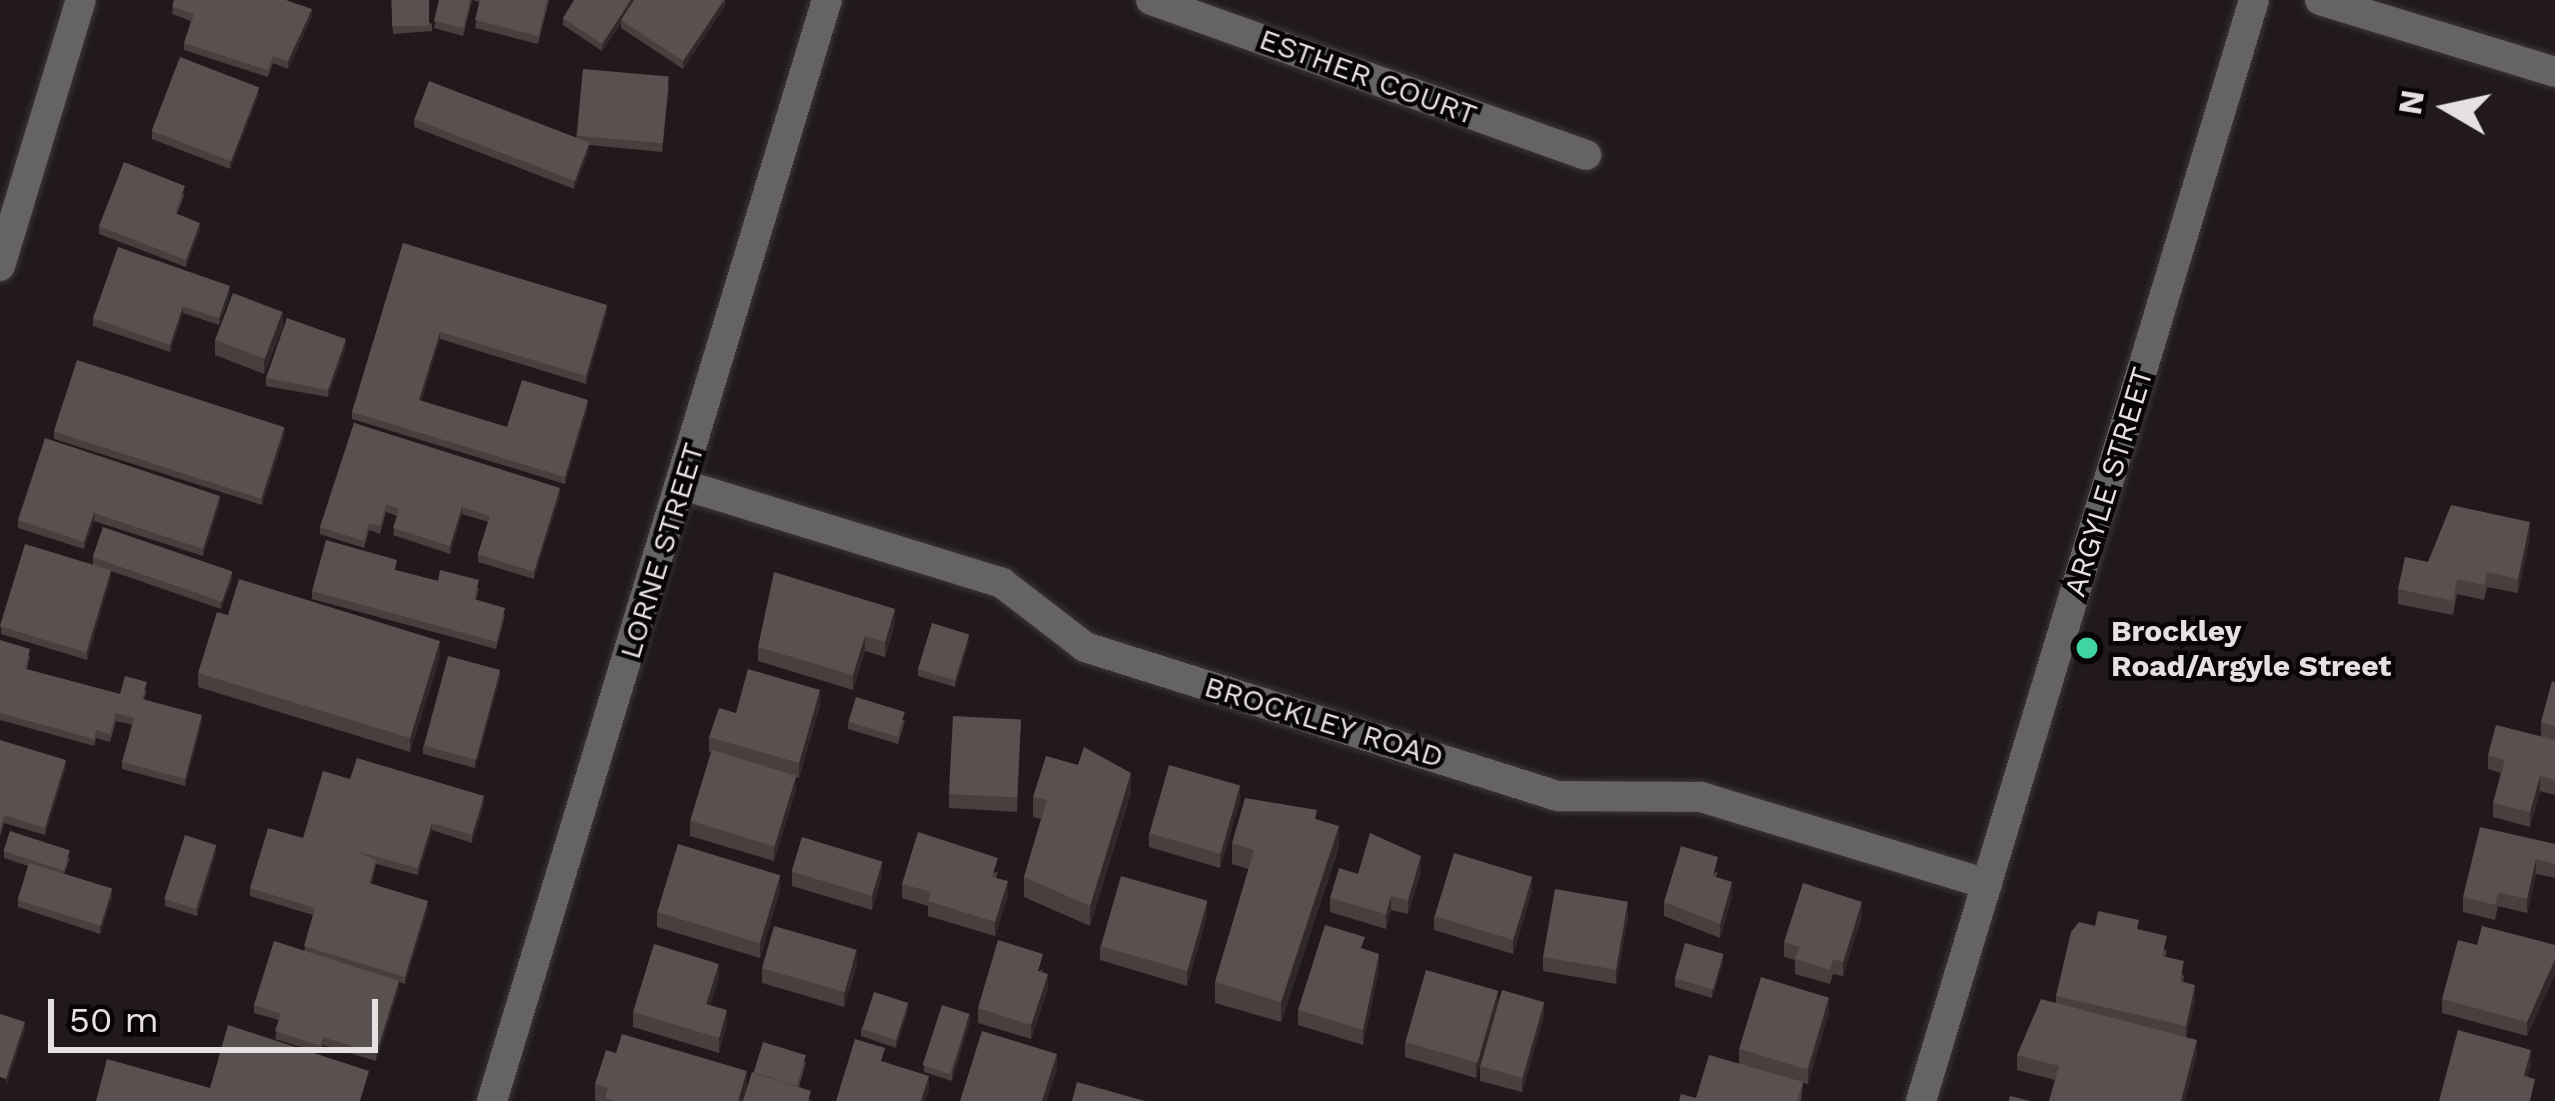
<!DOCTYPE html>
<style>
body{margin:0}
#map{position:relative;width:2555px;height:1101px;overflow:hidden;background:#21191b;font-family:"Work Sans",sans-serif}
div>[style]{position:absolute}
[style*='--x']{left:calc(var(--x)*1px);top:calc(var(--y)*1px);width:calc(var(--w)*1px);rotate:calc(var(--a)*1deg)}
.roads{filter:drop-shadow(0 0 3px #3d3537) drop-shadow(0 0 3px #3d3537)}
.minor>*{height:30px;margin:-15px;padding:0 15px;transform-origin:15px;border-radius:15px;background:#666366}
.tertiary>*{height:30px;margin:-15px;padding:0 15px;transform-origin:15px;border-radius:15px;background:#666366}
.wall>*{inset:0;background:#483f3e}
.shaded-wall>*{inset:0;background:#312929}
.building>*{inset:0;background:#595050;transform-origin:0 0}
.dots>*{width:33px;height:33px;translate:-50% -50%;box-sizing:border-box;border:6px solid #080506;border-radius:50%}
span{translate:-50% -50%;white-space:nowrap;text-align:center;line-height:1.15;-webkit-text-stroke:9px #080506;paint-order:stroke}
.street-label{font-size:30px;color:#e6e0e2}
.poi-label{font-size:30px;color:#e6e0e2;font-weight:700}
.left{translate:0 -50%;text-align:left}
.north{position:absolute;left:2387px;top:48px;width:120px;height:120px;-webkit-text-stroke:9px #080506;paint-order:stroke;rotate:279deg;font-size:33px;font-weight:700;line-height:48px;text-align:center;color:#e6e0e2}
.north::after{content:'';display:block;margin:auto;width:42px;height:54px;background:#e6e0e2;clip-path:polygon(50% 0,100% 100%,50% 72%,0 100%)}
.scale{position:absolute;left:48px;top:999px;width:330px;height:54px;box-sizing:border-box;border:6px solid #e6e0e2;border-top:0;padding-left:15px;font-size:36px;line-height:42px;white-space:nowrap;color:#e6e0e2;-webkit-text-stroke:9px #080506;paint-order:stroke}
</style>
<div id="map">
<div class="roads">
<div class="minor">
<div style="--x:1151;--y:0;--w:462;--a:19.6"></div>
<div style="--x:2320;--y:0;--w:246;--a:17"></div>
<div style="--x:0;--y:266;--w:278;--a:-73.1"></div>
<div style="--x:684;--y:485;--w:333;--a:17.1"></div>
<div style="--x:1002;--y:583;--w:105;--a:37.6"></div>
<div style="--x:1085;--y:647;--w:497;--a:17.5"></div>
<div style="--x:1559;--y:796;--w:142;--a:0.4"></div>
<div style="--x:1701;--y:797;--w:299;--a:16.9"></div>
<div style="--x:1921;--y:1101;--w:1150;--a:-73.17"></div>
</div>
<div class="tertiary">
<div style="--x:492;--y:1101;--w:1151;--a:-73.08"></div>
</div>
</div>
<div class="wall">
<div style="clip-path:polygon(174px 0,287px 0,312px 16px,288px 69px,273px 63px,268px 77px,184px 50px,184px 43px,191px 21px,172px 14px)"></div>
<div style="clip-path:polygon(391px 0,432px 24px,432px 31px,393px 34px)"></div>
<div style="clip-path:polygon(439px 0,549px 0,538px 44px,475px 28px,479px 2px,472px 0,463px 36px,434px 28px)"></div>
<div style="clip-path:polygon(725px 0,725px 6px,683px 69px,621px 28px,621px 23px,602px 51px,563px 25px,563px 18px)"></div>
<div style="clip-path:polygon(583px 69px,669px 85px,662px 152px,589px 145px,589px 151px,574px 189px,414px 127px,414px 119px,576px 139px)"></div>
<div style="clip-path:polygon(259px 94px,230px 169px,152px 139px,152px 131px)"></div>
<div style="clip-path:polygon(185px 193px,177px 214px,200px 230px,186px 267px,99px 234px,99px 226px)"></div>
<div style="clip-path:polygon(403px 243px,607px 312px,586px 384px,440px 339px,421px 401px,507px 427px,588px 407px,565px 484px,352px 419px,352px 412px)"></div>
<div style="clip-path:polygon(230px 294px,219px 325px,183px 313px,170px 352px,93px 326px,93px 318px)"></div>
<div style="clip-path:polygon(283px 326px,264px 374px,215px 355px,215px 340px)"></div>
<div style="clip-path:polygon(346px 347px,328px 397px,266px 386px,266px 378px)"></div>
<div style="clip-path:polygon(354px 423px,560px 495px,534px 579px,478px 562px,478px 554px,488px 522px,462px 514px,450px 554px,393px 535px,397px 516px,386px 512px,380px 534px,369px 530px,364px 548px,320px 534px,320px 527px)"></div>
<div style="clip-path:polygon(54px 431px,285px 433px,262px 505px,54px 439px)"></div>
<div style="clip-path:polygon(220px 503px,203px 556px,94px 521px,84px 549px,18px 528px,18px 520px)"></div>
<div style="clip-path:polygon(2530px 537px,2518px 593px,2487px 587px,2484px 600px,2457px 594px,2453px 615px,2398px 604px,2398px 589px,2428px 562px)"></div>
<div style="clip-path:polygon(93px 557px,232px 580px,221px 609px,111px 571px,111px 577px,87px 660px,1px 634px,1px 627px,93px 564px)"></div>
<div style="clip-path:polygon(396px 570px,438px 581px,479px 588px,476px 600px,505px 615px,496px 649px,312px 599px,312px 591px)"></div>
<div style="clip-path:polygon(895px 623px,885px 657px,865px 651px,853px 690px,758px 661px,758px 647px)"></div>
<div style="clip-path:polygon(0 640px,30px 656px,27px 669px,120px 694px,147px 690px,144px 699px,202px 722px,185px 786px,122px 769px,122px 762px,133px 725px,116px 721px,110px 742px,96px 738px,94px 746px,0 720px)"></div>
<div style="clip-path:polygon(969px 641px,955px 687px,918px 676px,918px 669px)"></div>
<div style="clip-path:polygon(440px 656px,410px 752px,198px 687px,198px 673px)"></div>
<div style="clip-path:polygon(500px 678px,475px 768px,423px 754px,423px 746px)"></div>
<div style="clip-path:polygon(2555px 682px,2555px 795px,2540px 791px,2530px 827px,2493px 817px,2493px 803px,2501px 773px,2488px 769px,2488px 755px,2541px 736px,2541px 722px)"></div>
<div style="clip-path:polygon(820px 705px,799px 778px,796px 777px,796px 790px,774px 861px,690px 836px,690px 821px,711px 752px,709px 752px,709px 737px,736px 713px)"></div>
<div style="clip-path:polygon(905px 720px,898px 744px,848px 729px,848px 722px)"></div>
<div style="clip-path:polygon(1021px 720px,1017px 812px,949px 808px,949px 794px)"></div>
<div style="clip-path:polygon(0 740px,66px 767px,45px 835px,4px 823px,0 837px)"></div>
<div style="clip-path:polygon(1078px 765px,1131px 793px,1090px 926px,1024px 897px,1024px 877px,1041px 819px,1033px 817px,1033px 797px)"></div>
<div style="clip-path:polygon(350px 779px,484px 804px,472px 843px,432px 830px,418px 875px,376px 864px,371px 884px,428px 908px,405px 984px,399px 982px,399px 989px,376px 1061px,323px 1045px,320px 1053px,275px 1039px,279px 1020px,254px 1013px,254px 1005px,304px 951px,313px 915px,250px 896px,250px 888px,303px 838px)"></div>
<div style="clip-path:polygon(1240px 800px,1220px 868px,1149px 847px,1149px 833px)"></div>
<div style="clip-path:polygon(1317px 819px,1339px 847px,1281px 1022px,1215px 1003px,1215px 982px,1249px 869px,1232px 864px,1232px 843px)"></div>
<div style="clip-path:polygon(2555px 844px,2555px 878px,2536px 874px,2527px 913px,2498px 906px,2495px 920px,2463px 912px,2463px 897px)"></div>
<div style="clip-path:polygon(4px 851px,70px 858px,64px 874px,112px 897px,100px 934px,18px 907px,18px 900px,28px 866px,4px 858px)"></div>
<div style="clip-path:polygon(216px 852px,197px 916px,165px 906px,165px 899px)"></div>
<div style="clip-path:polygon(1421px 871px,1408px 914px,1391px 910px,1386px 929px,1330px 912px,1330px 898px,1358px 874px)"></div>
<div style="clip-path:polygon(1718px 871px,1716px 877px,1732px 896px,1720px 938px,1664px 916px,1664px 902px)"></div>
<div style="clip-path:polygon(792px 872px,882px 875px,872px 910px,792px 886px)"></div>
<div style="clip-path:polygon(998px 872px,996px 878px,1008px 896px,995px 936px,928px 916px,928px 906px,902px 898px,902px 884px)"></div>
<div style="clip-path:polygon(780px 890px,760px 958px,657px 927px,657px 912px)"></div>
<div style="clip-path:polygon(1532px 891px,1513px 954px,1434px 930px,1434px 916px)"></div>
<div style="clip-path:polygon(1207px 916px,1187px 986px,1100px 960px,1100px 946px)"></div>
<div style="clip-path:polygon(1628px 916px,1616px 984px,1543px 971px,1543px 957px)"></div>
<div style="clip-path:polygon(1862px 916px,1843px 976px,1833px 974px,1830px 984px,1795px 974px,1795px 960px,1784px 957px,1784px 942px)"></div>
<div style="clip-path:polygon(2095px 926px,2139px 930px,2167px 951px,2165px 957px,2184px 976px,2183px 982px,2195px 999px,2186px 1038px,2197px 1055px,2055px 1080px,2017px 1070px,2017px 1055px,2056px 1003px,2056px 996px)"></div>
<div style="clip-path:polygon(2477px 945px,2555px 945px,2555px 974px,2527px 1036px,2442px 1013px,2442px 999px)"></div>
<div style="clip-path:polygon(1365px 950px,1379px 969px,1363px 1045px,1298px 1025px,1298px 1010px)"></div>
<div style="clip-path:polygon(1723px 962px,1712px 998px,1675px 987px,1675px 979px)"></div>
<div style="clip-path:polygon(857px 965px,844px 1007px,762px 983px,762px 968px)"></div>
<div style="clip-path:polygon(1043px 969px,1042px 972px,1048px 988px,1031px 1039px,978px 1023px,978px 1008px)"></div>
<div style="clip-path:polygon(719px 978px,710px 1005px,727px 1024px,719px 1053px,633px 1027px,633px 1012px)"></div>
<div style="clip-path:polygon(1498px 991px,1476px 1078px,1405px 1057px,1405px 1042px)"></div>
<div style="clip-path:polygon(908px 1010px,896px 1048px,861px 1036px,861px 1029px)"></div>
<div style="clip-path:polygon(1829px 1012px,1808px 1084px,1803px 1083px,1801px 1101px,1679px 1101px,1696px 1098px,1739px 1063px,1739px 1049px)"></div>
<div style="clip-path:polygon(1544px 1016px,1522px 1092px,1480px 1081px,1480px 1066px)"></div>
<div style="clip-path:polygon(970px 1021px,952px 1081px,924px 1072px,924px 1065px)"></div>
<div style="clip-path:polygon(806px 1062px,799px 1087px,811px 1101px,595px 1101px,595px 1084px,747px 1090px)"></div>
</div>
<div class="shaded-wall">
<div style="clip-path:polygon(631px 0,636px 0,602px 51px,602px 44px)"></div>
<div style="clip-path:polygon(724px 0,725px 6px,683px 69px,683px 61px)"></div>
<div style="clip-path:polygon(312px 9px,312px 16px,288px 69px,288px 61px)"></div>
<div style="clip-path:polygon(259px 87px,259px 94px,230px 169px,230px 161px)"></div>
<div style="clip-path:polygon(589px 143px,589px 151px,574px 189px,574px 182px)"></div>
<div style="clip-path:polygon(200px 223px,200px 230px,186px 267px,186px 260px)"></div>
<div style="clip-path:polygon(230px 286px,230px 294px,219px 325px,219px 318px)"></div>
<div style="clip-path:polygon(607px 305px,607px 312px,586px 384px,586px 376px)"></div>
<div style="clip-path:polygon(183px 306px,183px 313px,170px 352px,170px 345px)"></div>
<div style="clip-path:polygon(283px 312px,283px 326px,264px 374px,264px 360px)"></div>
<div style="clip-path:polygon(440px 332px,440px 339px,419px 408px,419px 400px)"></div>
<div style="clip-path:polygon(346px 339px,346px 347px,328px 397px,328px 390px)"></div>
<div style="clip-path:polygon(588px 400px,588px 407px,565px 484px,565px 477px)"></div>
<div style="clip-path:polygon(285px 426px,285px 433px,262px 505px,262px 498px)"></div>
<div style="clip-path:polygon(560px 488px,560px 495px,534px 579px,534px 572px)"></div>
<div style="clip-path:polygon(220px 496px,220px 503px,203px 556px,203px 549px)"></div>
<div style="clip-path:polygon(462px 507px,462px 514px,450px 554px,450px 546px)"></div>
<div style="clip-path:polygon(94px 513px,94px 521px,84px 549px,84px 542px)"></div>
<div style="clip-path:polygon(2530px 522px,2530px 537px,2518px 593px,2518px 579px)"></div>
<div style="clip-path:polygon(111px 570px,111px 577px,87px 660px,87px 652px)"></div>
<div style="clip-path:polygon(232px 572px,232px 580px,221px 609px,221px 602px)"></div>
<div style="clip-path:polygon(895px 609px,895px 623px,885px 657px,885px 642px)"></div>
<div style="clip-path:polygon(969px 634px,969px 641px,955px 687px,955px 680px)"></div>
<div style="clip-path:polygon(865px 636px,865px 651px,853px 690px,853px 675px)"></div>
<div style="clip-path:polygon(440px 641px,440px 656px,410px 752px,410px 738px)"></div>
<div style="clip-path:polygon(500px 670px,500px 678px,475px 768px,475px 760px)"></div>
<div style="clip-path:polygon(820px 690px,820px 705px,799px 778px,799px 763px)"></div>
<div style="clip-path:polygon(202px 715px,202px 722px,185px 786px,185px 779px)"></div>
<div style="clip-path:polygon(66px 760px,66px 767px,45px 835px,45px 828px)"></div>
<div style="clip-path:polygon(1131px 773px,1131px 793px,1090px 926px,1090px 906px)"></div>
<div style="clip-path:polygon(796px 776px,796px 790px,774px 861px,774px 847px)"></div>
<div style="clip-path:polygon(2540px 776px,2540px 791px,2530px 827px,2530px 812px)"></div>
<div style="clip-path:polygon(1240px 786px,1240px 800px,1220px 868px,1220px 854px)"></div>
<div style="clip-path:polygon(484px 796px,484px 804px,472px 843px,472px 835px)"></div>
<div style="clip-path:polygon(432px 823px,432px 830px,418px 875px,418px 868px)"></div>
<div style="clip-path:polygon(1339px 826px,1339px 847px,1281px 1022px,1281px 1002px)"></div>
<div style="clip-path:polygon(216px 845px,216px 852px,197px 916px,197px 909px)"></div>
<div style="clip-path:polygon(1421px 856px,1421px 871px,1408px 914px,1408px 900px)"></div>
<div style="clip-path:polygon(2536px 859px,2536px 874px,2527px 913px,2527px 899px)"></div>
<div style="clip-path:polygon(882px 861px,882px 875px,872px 910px,872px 896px)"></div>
<div style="clip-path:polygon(780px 875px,780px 890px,760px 958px,760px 944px)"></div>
<div style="clip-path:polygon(1532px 877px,1532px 891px,1513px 954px,1513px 940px)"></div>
<div style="clip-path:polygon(1008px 881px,1008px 896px,995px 936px,995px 922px)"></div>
<div style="clip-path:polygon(1732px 882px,1732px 896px,1720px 938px,1720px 924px)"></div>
<div style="clip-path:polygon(112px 889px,112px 897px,100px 934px,100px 926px)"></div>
<div style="clip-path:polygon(1391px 896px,1391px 910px,1386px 929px,1386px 914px)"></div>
<div style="clip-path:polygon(428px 901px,428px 908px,405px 984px,405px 977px)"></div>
<div style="clip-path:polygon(1207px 901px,1207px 916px,1187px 986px,1187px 971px)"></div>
<div style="clip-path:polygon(1628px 902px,1628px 916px,1616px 984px,1616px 970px)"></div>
<div style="clip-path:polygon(1862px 902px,1862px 916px,1843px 976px,1843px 962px)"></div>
<div style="clip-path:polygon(857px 950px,857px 965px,844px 1007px,844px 993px)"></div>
<div style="clip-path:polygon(1379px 954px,1379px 969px,1363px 1045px,1363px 1030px)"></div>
<div style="clip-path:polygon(1723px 954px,1723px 962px,1712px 998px,1712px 991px)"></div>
<div style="clip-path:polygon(2555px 959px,2555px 974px,2527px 1036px,2527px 1022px)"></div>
<div style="clip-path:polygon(719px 964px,719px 978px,706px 1018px,706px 1004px)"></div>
<div style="clip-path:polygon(1048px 974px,1048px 988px,1031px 1039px,1031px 1025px)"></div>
<div style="clip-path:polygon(399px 981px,399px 989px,376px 1061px,376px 1054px)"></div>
<div style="clip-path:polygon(2195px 985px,2195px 999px,2186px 1040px,2186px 1026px)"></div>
<div style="clip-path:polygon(1498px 991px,1498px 1005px,1476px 1078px,1476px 1064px)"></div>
<div style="clip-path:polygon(1829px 998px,1829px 1012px,1808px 1084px,1808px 1070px)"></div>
<div style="clip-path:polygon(1544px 1002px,1544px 1016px,1522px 1092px,1522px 1078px)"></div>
<div style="clip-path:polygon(908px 1003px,908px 1010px,896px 1048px,896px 1041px)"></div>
<div style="clip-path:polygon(727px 1010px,727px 1024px,719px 1053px,719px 1038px)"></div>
<div style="clip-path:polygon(970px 1014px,970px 1021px,952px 1081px,952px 1073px)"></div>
<div style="clip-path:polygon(25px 1022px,25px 1030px,6px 1087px,6px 1079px)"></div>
<div style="clip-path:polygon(2197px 1040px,2197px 1055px,2185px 1101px,2181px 1101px)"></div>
<div style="clip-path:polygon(2531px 1050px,2531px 1065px,2524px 1090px,2524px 1076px)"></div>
<div style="clip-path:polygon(1057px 1054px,1057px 1069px,1047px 1101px,1042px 1101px)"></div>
<div style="clip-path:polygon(747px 1071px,747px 1092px,744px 1101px,738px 1101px)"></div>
<div style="clip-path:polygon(929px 1076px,929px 1091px,925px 1101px,921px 1101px)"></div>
</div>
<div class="building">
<div style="clip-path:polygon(174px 0,285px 0,312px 9px,288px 61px,273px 56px,268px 70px,184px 43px,194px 14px,172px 7px)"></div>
<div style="left:392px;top:0;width:37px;height:26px"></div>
<div style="clip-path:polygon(439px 0,470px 0,463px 28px,434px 21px)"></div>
<div style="clip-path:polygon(480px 0,547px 0,538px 36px,475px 20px)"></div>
<div style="clip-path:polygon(574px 0,631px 0,602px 44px,563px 18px)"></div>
<div style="clip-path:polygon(634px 0,724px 0,683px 61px,621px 20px)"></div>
<div style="left:180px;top:57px;width:85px;height:79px;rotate:21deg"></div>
<div style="left:583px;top:69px;width:86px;height:67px;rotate:5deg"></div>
<div style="left:429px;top:81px;width:172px;height:41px;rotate:21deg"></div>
<div style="clip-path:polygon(124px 162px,185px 186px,175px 213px,200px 223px,186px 260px,99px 226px)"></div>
<div style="clip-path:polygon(403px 243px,607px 305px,586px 376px,440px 332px,419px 400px,507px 427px,522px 380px,588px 400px,565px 477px,352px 412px)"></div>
<div style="clip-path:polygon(118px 247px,230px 286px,219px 318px,183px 306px,170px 345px,93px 318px)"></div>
<div style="left:233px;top:293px;width:53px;height:50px;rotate:21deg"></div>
<div style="clip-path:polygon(287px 318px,346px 339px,328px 390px,266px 378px)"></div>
<div style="left:77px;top:360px;width:218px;height:75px;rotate:18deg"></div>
<div style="clip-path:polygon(354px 423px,560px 488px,534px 572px,478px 554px,490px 516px,462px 507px,450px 546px,393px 528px,399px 509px,386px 504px,380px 526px,369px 523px,364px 541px,320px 527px)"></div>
<div style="clip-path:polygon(45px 438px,220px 496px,203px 549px,94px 513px,84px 542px,18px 520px)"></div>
<div style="clip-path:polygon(2451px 505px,2530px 522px,2518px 579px,2487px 572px,2484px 585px,2457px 579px,2453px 601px,2398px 589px,2405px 557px,2428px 562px)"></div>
<div style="left:103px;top:527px;width:137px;height:32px;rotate:19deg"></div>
<div style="clip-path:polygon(326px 540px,397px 560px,395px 570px,438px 581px,440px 570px,479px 580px,474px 599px,505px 608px,496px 642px,312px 591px)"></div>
<div style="left:25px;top:544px;width:90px;height:86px;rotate:17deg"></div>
<div style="clip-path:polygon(774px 572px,895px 609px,885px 642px,865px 636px,853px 675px,758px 647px)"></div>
<div style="clip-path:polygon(239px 579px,440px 641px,410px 738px,198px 673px,217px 612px,228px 615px)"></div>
<div style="left:932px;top:623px;width:39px;height:48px;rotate:17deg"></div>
<div style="clip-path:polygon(0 640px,30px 649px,25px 669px,120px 694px,125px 676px,147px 682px,142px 699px,202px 715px,185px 779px,122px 762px,134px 718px,116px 713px,110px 734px,96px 730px,94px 739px,0 713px)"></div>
<div style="left:448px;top:656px;width:54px;height:93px;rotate:15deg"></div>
<div style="clip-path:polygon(748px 669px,820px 690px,799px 763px,709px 737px,719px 708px,736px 713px)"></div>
<div style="clip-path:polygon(2552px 681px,2555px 682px,2555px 726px,2541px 722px)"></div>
<div style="left:856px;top:697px;width:51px;height:26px;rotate:17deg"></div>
<div style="left:953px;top:716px;width:68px;height:78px;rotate:3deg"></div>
<div style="clip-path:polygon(2496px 725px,2555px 740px,2555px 780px,2540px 776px,2530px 812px,2493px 803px,2505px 760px,2488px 755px)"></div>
<div style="clip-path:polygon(0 740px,66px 760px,45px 828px,4px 815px,0 829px)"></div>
<div style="clip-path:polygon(1084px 747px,1131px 773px,1090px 906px,1024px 877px,1047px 800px,1033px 797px,1046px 756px,1078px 765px)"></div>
<div style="left:712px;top:750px;width:88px;height:74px;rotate:17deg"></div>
<div style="clip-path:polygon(357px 758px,484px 796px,472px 835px,432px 823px,418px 868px,355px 851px,376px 860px,369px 883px,428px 901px,405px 977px,304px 946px,315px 908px,250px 888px,268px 828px,303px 838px,323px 771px,350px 779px)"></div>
<div style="left:1169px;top:765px;width:74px;height:71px;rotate:16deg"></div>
<div style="clip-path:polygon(1245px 798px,1317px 810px,1315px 819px,1339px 826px,1281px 1002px,1215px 982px,1254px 850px,1232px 843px)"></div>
<div style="clip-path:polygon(2480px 827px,2555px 844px,2555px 864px,2536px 859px,2527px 899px,2498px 892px,2495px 905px,2463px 897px)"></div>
<div style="left:10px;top:831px;width:63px;height:21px;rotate:18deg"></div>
<div style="clip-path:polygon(918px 832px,998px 858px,992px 877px,1008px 881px,995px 922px,928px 901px,931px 892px,902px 884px)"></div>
<div style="clip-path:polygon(1370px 833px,1421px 856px,1408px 900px,1391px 896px,1386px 914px,1330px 898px,1339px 868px,1358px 874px)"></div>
<div style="left:185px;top:835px;width:33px;height:67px;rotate:18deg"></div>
<div style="left:802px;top:837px;width:84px;height:36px;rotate:17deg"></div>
<div style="left:678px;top:844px;width:107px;height:71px;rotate:17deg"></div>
<div style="clip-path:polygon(1681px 846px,1718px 857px,1713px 876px,1732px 882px,1720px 924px,1664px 902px)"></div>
<div style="left:1454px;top:853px;width:82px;height:66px;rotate:17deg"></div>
<div style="left:29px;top:863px;width:87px;height:39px;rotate:17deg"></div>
<div style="left:1121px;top:876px;width:90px;height:73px;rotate:16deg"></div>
<div style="clip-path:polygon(1803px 883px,1862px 902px,1843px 962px,1833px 959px,1830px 970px,1795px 959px,1800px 947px,1784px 942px)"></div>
<div style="left:1555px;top:889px;width:74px;height:69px;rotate:10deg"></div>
<div style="clip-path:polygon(2098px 911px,2139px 920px,2137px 929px,2167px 936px,2162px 956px,2184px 961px,2180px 981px,2195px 985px,2186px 1026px,2056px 996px,2071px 932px,2079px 922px,2095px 926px)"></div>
<div style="clip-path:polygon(1325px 925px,1365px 937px,1361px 948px,1379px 954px,1363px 1030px,1298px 1010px)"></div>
<div style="left:774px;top:926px;width:86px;height:44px;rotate:16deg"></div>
<div style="clip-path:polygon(2482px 926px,2555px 945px,2555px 959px,2527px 1022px,2442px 999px,2458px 940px,2477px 945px)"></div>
<div style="clip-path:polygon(998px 940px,1043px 954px,1038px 971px,1048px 974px,1031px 1025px,978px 1008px)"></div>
<div style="clip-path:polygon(274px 941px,399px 981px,376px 1054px,323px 1037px,320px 1046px,275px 1031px,281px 1014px,254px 1005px)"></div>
<div style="left:1685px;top:943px;width:40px;height:37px;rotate:16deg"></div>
<div style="clip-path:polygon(654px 944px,719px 964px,706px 1004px,727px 1010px,719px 1038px,633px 1012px)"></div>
<div style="left:1426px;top:970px;width:75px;height:75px;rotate:16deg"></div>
<div style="left:1761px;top:977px;width:71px;height:75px;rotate:17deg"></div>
<div style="left:1502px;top:990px;width:44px;height:79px;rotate:16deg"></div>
<div style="left:874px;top:992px;width:36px;height:39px;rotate:18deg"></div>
<div style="clip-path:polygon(2041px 999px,2197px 1040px,2181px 1101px,2049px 1101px,2059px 1066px,2017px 1055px)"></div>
<div style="left:942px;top:1005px;width:29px;height:63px;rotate:18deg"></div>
<div style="clip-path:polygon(0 1014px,25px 1022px,6px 1079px,0 1077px)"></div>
<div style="clip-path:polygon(228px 1025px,369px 1071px,360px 1101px,96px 1101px,107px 1059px,210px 1088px)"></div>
<div style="clip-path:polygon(2458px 1030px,2531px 1050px,2524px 1076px,2535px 1079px,2530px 1101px,2439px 1101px)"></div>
<div style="clip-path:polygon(982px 1031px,1057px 1054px,1042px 1101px,960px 1101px)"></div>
<div style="clip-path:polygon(622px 1034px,747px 1071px,738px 1101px,616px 1101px,605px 1098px,608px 1088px,595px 1084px,606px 1050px,616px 1053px)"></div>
<div style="clip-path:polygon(855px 1039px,885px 1048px,881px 1061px,929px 1076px,921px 1101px,836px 1101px)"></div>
<div style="left:763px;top:1042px;width:45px;height:32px;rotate:17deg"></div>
<div style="clip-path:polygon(1709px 1055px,1803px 1082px,1797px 1101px,1679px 1101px,1681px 1094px,1696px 1098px)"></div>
<div style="clip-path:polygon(752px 1072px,811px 1091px,808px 1101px,743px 1101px)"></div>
<div style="clip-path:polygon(1077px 1082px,1145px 1101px,1072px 1101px)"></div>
<div style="clip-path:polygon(2010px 1096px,2030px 1101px,2009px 1101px)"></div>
</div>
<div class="dots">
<div style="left:2087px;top:648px;background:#3fd4a2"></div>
</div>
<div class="street-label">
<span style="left:1368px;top:77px;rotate:20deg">ESTHER COURT</span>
<span style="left:2109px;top:482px;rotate:-73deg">ARGYLE STREET</span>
<span style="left:662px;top:551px;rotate:-73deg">LORNE STREET</span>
<span style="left:1324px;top:722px;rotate:17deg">BROCKLEY ROAD</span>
</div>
<div class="poi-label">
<span class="left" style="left:2111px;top:648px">Brockley<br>Road/Argyle Street</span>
</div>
<div class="north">N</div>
<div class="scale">50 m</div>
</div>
